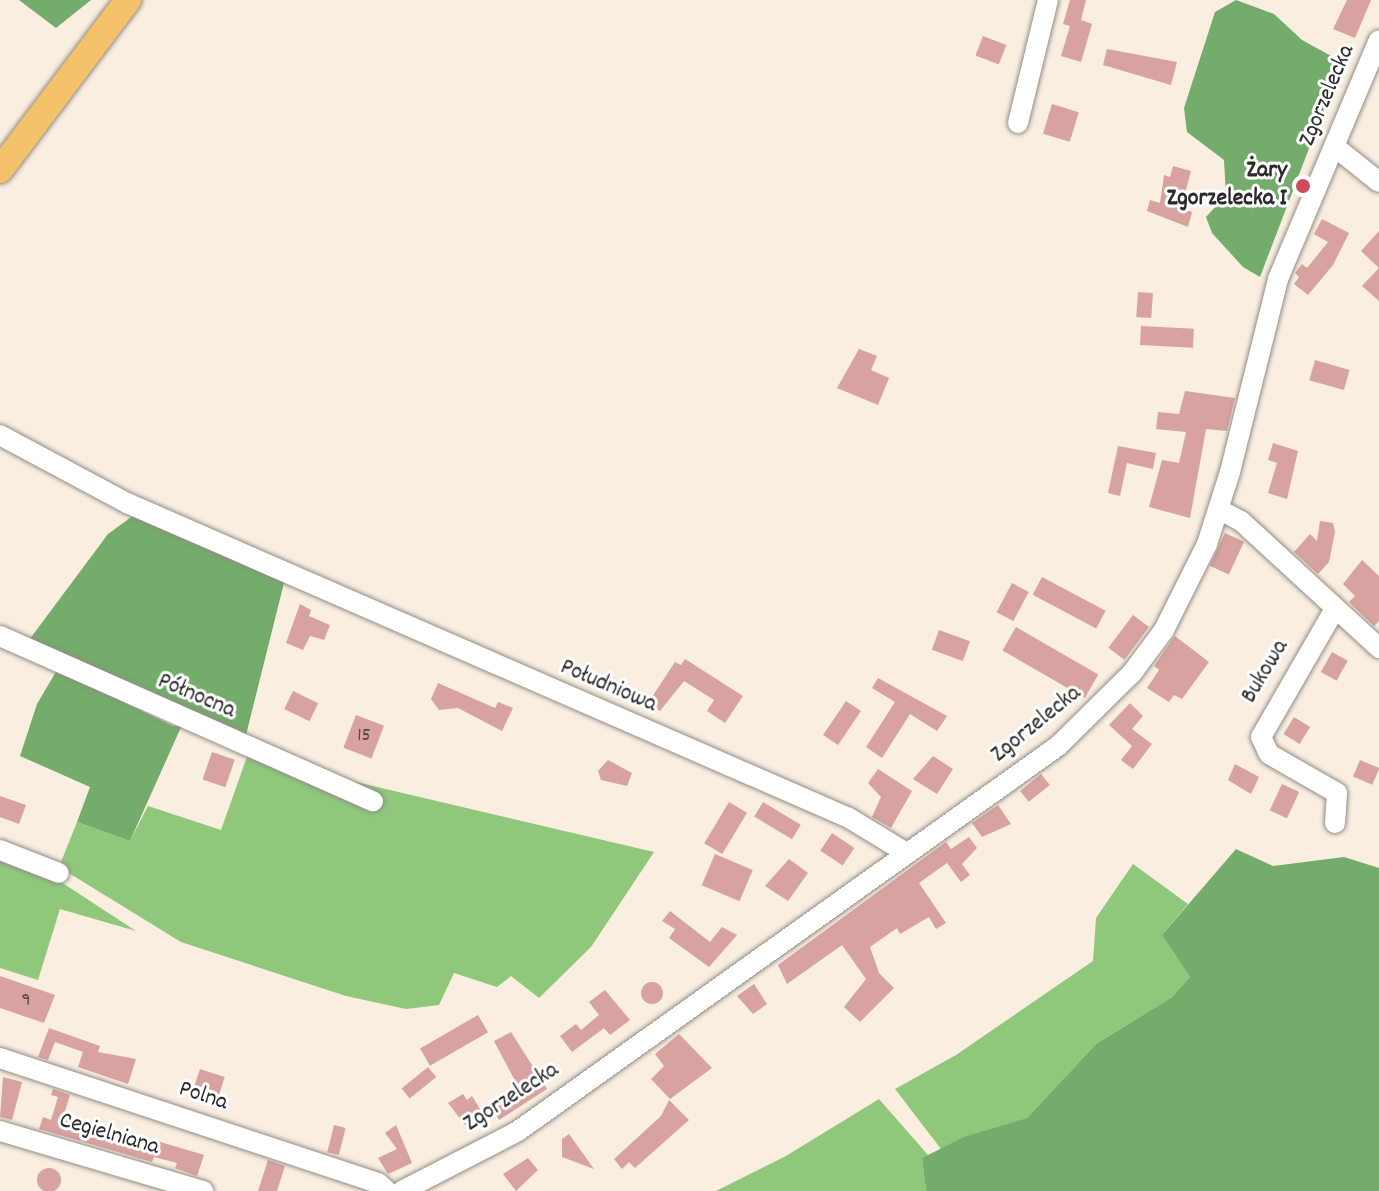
<!DOCTYPE html>
<meta charset="utf-8">
<style>
body{margin:0}
#map{position:relative;width:1379px;height:1191px;overflow:hidden;background:#f9eee0;font-family:Dekko,sans-serif}
div>[style]{position:absolute}
[style*='--x']{left:calc(var(--x)*1px);top:calc(var(--y)*1px);width:calc(var(--w)*1px);rotate:calc(var(--a)*1deg)}
.green>*{inset:0;background:#8fc87b}
.forest>*{inset:0;background:#73ac6b}
.building>*{inset:0;background:#d7a29f;transform-origin:0 0}
.round{border-radius:50%}
.roads{filter:drop-shadow(0 0 2px #928c86) drop-shadow(0 0 2px #928c86)}
.minor>*{height:20px;margin:-10px;padding:0 10px;transform-origin:10px;border-radius:10px;background:#fff}
.major>*{height:26px;margin:-13px;padding:0 13px;transform-origin:13px;border-radius:13px;background:#f4c26a}
.dots>*{width:22px;height:22px;translate:-50% -50%;box-sizing:border-box;border:4px solid #fff;border-radius:50%}
span{translate:-50% -50%;white-space:nowrap;text-align:center;line-height:1.15;-webkit-text-stroke:6px #fff;paint-order:stroke}
.number-label{font-size:20px;color:#564948}
.number-label span{-webkit-text-stroke-width:0}
.street-label{font-size:24px;color:#2b2b2b}
.poi-label{font-size:24px;color:#2b2b2b;font-weight:700}
.right{translate:-100% -50%;text-align:right}
</style>
<div id="map">
<div class="green">
<div style="clip-path:polygon(249px 751px,322px 774px,654px 852px,591px 947px,539px 998px,511px 976px,497px 987px,454px 973px,439px 1005px,406px 1009px,346px 996px,181px 942px,59px 867px,77px 822px,130px 841px,148px 806px,221px 830px)"></div>
<div style="clip-path:polygon(0 855px,61px 882px,136px 931px,60px 909px,38px 980px,0 968px)"></div>
<div style="clip-path:polygon(1133px 864px,1188px 904px,1162px 935px,1190px 977px,1172px 997px,1096px 1044px,1027px 1118px,941px 1149px,895px 1089px,956px 1055px,1093px 961px,1096px 918px)"></div>
<div style="clip-path:polygon(879px 1099px,928px 1155px,922px 1158px,926px 1191px,716px 1191px,786px 1156px)"></div>
</div>
<div class="forest">
<div style="clip-path:polygon(19px 0,91px 0,56px 28px)"></div>
<div style="clip-path:polygon(1236px 0,1274px 14px,1302px 40px,1342px 62px,1260px 277px,1243px 267px,1212px 233px,1206px 217px,1226px 195px,1224px 160px,1187px 132px,1184px 108px,1215px 12px)"></div>
<div style="clip-path:polygon(134px 515px,285px 579px,244px 743px,29px 640px,108px 534px)"></div>
<div style="clip-path:polygon(57px 670px,173px 726px,182px 725px,130px 841px,77px 822px,90px 787px,20px 756px,37px 704px)"></div>
<div style="clip-path:polygon(1236px 849px,1273px 866px,1344px 857px,1379px 868px,1379px 1191px,926px 1191px,922px 1158px,964px 1137px,1027px 1118px,1096px 1044px,1172px 997px,1190px 977px,1162px 935px)"></div>
</div>
<div class="building">
<div style="clip-path:polygon(1070px 0,1086px 0,1081px 20px,1092px 24px,1081px 62px,1061px 56px,1070px 26px,1063px 24px)"></div>
<div style="clip-path:polygon(1347px 0,1371px 0,1355px 38px,1333px 29px)"></div>
<div style="left:983px;top:36px;width:25px;height:21px;rotate:21deg"></div>
<div style="clip-path:polygon(1107px 49px,1177px 62px,1171px 85px,1103px 65px)"></div>
<div style="left:1052px;top:104px;width:28px;height:31px;rotate:17deg"></div>
<div style="clip-path:polygon(1173px 166px,1191px 171px,1181px 208px,1192px 212px,1188px 227px,1147px 211px,1150px 200px,1160px 203px,1164px 175px,1170px 177px)"></div>
<div style="clip-path:polygon(1322px 219px,1349px 233px,1333px 265px,1308px 295px,1294px 284px,1299px 277px,1295px 273px,1302px 264px,1307px 268px,1328px 242px,1314px 234px)"></div>
<div style="clip-path:polygon(1379px 231px,1379px 301px,1362px 286px,1379px 268px,1361px 251px)"></div>
<div style="left:1138px;top:292px;width:15px;height:25px;rotate:4deg"></div>
<div style="left:1141px;top:326px;width:53px;height:19px;rotate:3deg"></div>
<div style="clip-path:polygon(859px 349px,877px 356px,871px 370px,889px 378px,878px 405px,837px 388px)"></div>
<div style="left:1315px;top:360px;width:36px;height:21px;rotate:16deg"></div>
<div style="clip-path:polygon(1185px 391px,1235px 398px,1227px 431px,1206px 429px,1190px 518px,1149px 507px,1162px 460px,1179px 463px,1186px 432px,1156px 429px,1158px 412px,1179px 414px)"></div>
<div style="clip-path:polygon(1273px 443px,1298px 451px,1287px 499px,1268px 493px,1277px 463px,1268px 460px)"></div>
<div style="clip-path:polygon(1118px 446px,1156px 453px,1153px 469px,1127px 463px,1120px 496px,1108px 493px)"></div>
<div style="clip-path:polygon(1320px 521px,1333px 523px,1335px 532px,1329px 562px,1318px 574px,1294px 552px,1310px 534px,1317px 541px)"></div>
<div style="left:1225px;top:533px;width:21px;height:36px;rotate:25deg"></div>
<div style="clip-path:polygon(1362px 560px,1379px 576px,1379px 621px,1374px 626px,1349px 602px,1355px 596px,1343px 584px)"></div>
<div style="left:1042px;top:577px;width:72px;height:20px;rotate:28deg"></div>
<div style="left:1012px;top:583px;width:19px;height:33px;rotate:28deg"></div>
<div style="clip-path:polygon(300px 604px,311px 610px,309px 616px,330px 625px,324px 640px,310px 636px,303px 650px,286px 643px)"></div>
<div style="left:1133px;top:615px;width:20px;height:41px;rotate:37deg"></div>
<div style="left:1016px;top:627px;width:95px;height:27px;rotate:30deg"></div>
<div style="left:939px;top:630px;width:33px;height:21px;rotate:20deg"></div>
<div style="clip-path:polygon(1175px 636px,1209px 662px,1182px 699px,1174px 695px,1169px 702px,1147px 688px,1159px 670px,1154px 666px)"></div>
<div style="left:1332px;top:652px;width:18px;height:23px;rotate:29deg"></div>
<div style="clip-path:polygon(685px 659px,743px 696px,725px 723px,707px 711px,714px 700px,684px 681px,660px 711px,648px 703px,675px 662px,681px 665px)"></div>
<div style="clip-path:polygon(878px 678px,947px 716px,937px 731px,910px 714px,882px 758px,866px 747px,895px 702px,872px 688px)"></div>
<div style="clip-path:polygon(438px 683px,495px 708px,498px 702px,513px 708px,502px 731px,458px 708px,439px 710px,431px 699px)"></div>
<div style="left:293px;top:691px;width:28px;height:20px;rotate:26deg"></div>
<div style="left:846px;top:701px;width:18px;height:41px;rotate:34deg"></div>
<div style="clip-path:polygon(1130px 703px,1143px 716px,1132px 729px,1152px 744px,1133px 769px,1121px 760px,1132px 746px,1109px 725px)"></div>
<div style="left:356px;top:715px;width:30px;height:35px;rotate:21deg"></div>
<div style="left:1294px;top:717px;width:19px;height:20px;rotate:32deg"></div>
<div style="left:212px;top:752px;width:24px;height:29px;rotate:19deg"></div>
<div style="clip-path:polygon(933px 756px,953px 769px,937px 794px,913px 779px)"></div>
<div style="clip-path:polygon(608px 760px,632px 773px,627px 786px,601px 780px,598px 771px)"></div>
<div style="left:1360px;top:760px;width:21px;height:18px;rotate:23deg"></div>
<div style="clip-path:polygon(1235px 764px,1259px 777px,1251px 794px,1228px 780px)"></div>
<div style="clip-path:polygon(878px 769px,912px 791px,891px 828px,872px 817px,881px 797px,868px 783px)"></div>
<div style="left:1041px;top:774px;width:14px;height:27px;rotate:51deg"></div>
<div style="left:1282px;top:784px;width:19px;height:29px;rotate:25deg"></div>
<div style="clip-path:polygon(0 796px,26px 805px,19px 824px,0 817px)"></div>
<div style="left:729px;top:802px;width:21px;height:48px;rotate:31deg"></div>
<div style="left:763px;top:802px;width:44px;height:17px;rotate:31deg"></div>
<div style="clip-path:polygon(998px 805px,1011px 824px,982px 837px,972px 823px)"></div>
<div style="left:832px;top:833px;width:27px;height:21px;rotate:34deg"></div>
<div style="clip-path:polygon(969px 837px,977px 848px,962px 864px,970px 875px,961px 882px,947px 863px,919px 883px,946px 923px,936px 929px,929px 917px,900px 934px,897px 928px,870px 947px,879px 973px,894px 988px,860px 1022px,844px 1007px,866px 979px,842px 945px,787px 984px,778px 965px,946px 842px,951px 849px)"></div>
<div style="left:715px;top:854px;width:41px;height:34px;rotate:23deg"></div>
<div style="clip-path:polygon(789px 859px,808px 873px,788px 901px,765px 886px)"></div>
<div style="clip-path:polygon(670px 911px,710px 942px,722px 927px,737px 935px,709px 967px,669px 938px,675px 929px,662px 921px)"></div>
<div style="clip-path:polygon(0 976px,55px 995px,44px 1023px,0 1008px)"></div>
<div class="round" style="left:641px;top:982px;width:22px;height:22px"></div>
<div style="clip-path:polygon(754px 984px,767px 1004px,753px 1014px,737px 996px)"></div>
<div style="clip-path:polygon(605px 990px,630px 1020px,610px 1035px,604px 1028px,572px 1052px,560px 1036px,576px 1024px,581px 1030px,599px 1015px,589px 1002px)"></div>
<div style="left:478px;top:1015px;width:20px;height:67px;rotate:60deg"></div>
<div style="clip-path:polygon(49px 1028px,100px 1046px,98px 1052px,136px 1059px,128px 1084px,78px 1067px,83px 1052px,55px 1042px,48px 1060px,38px 1057px)"></div>
<div style="clip-path:polygon(511px 1032px,547px 1089px,499px 1120px,493px 1109px,521px 1092px,494px 1041px)"></div>
<div style="clip-path:polygon(679px 1034px,712px 1068px,670px 1099px,651px 1079px,664px 1066px,655px 1054px)"></div>
<div style="left:428px;top:1067px;width:13px;height:34px;rotate:51deg"></div>
<div style="left:200px;top:1069px;width:26px;height:18px;rotate:18deg"></div>
<div style="clip-path:polygon(3px 1077px,22px 1082px,12px 1120px,0 1117px)"></div>
<div style="clip-path:polygon(53px 1089px,70px 1095px,64px 1114px,112px 1129px,109px 1137px,131px 1143px,134px 1134px,204px 1155px,197px 1176px,175px 1168px,177px 1163px,154px 1157px,152px 1162px,39px 1129px,43px 1117px,51px 1120px,58px 1097px,51px 1095px)"></div>
<div style="clip-path:polygon(463px 1094px,467px 1100px,472px 1096px,483px 1114px,465px 1125px,448px 1103px)"></div>
<div style="clip-path:polygon(669px 1100px,689px 1120px,635px 1168px,629px 1162px,622px 1169px,614px 1159px,661px 1116px)"></div>
<div style="left:334px;top:1125px;width:12px;height:28px;rotate:14deg"></div>
<div style="clip-path:polygon(396px 1125px,412px 1163px,388px 1174px,378px 1158px,397px 1149px,385px 1133px)"></div>
<div style="clip-path:polygon(569px 1134px,594px 1169px,562px 1157px,562px 1139px)"></div>
<div style="clip-path:polygon(528px 1158px,538px 1170px,516px 1191px,503px 1174px)"></div>
<div style="clip-path:polygon(268px 1160px,285px 1166px,277px 1191px,258px 1191px)"></div>
<div class="round" style="left:37px;top:1168px;width:24px;height:24px"></div>
</div>
<div class="roads">
<div class="minor">
<div style="--x:1018;--y:123;--w:127;--a:-76.3"></div>
<div style="--x:1335;--y:147;--w:56;--a:38.5"></div>
<div style="--x:0;--y:435;--w:144;--a:28.2"></div>
<div style="--x:127;--y:503;--w:788;--a:23.57"></div>
<div style="--x:849;--y:818;--w:66;--a:31.3"></div>
<div style="--x:1220;--y:510;--w:24;--a:28"></div>
<div style="--x:1241;--y:521;--w:188;--a:42.6"></div>
<div style="--x:0;--y:636;--w:408;--a:23.9"></div>
<div style="--x:1335;--y:823;--w:30;--a:-86"></div>
<div style="--x:1337;--y:793;--w:78;--a:-150.2"></div>
<div style="--x:1269;--y:754;--w:19;--a:-115"></div>
<div style="--x:1261;--y:737;--w:148;--a:-60"></div>
<div style="--x:0;--y:850;--w:63;--a:21.3"></div>
<div style="--x:0;--y:1058;--w:398;--a:18.3"></div>
<div style="--x:378;--y:1183;--w:12;--a:42"></div>
<div style="--x:0;--y:1131;--w:212;--a:16.5"></div>
<div style="--x:402;--y:1191;--w:131;--a:-27.3"></div>
<div style="--x:518;--y:1131;--w:663;--a:-35.49"></div>
<div style="--x:1058;--y:746;--w:104;--a:-44.6"></div>
<div style="--x:1132;--y:673;--w:54;--a:-53.3"></div>
<div style="--x:1164;--y:630;--w:96;--a:-63.4"></div>
<div style="--x:1207;--y:544;--w:76;--a:-72.3"></div>
<div style="--x:1230;--y:472;--w:199;--a:-76"></div>
<div style="--x:1278;--y:279;--w:259;--a:-67.1"></div>
</div>
<div class="major">
<div style="--x:0;--y:170;--w:213;--a:-53"></div>
</div>
</div>
<div class="dots">
<div style="left:1303px;top:186px;background:#d1495b"></div>
</div>
<div class="number-label">
<span style="left:364px;top:736px">15</span>
<span style="left:26px;top:1001px">9</span>
</div>
<div class="street-label">
<span style="left:1328px;top:96px;rotate:-67deg">Zgorzelecka</span>
<span style="left:1266px;top:672px;rotate:-59deg">Bukowa</span>
<span style="left:608px;top:687px;rotate:23deg">Południowa</span>
<span style="left:196px;top:697px;rotate:23deg">Północna</span>
<span style="left:1037px;top:725px;rotate:-39deg">Zgorzelecka</span>
<span style="left:203px;top:1097px;rotate:18deg">Polna</span>
<span style="left:512px;top:1098px;rotate:-33deg">Zgorzelecka</span>
<span style="left:109px;top:1135px;rotate:16deg">Cegielniana</span>
</div>
<div class="poi-label">
<span class="right" style="left:1287px;top:186px">Żary<br>Zgorzelecka I</span>
</div>
</div>
